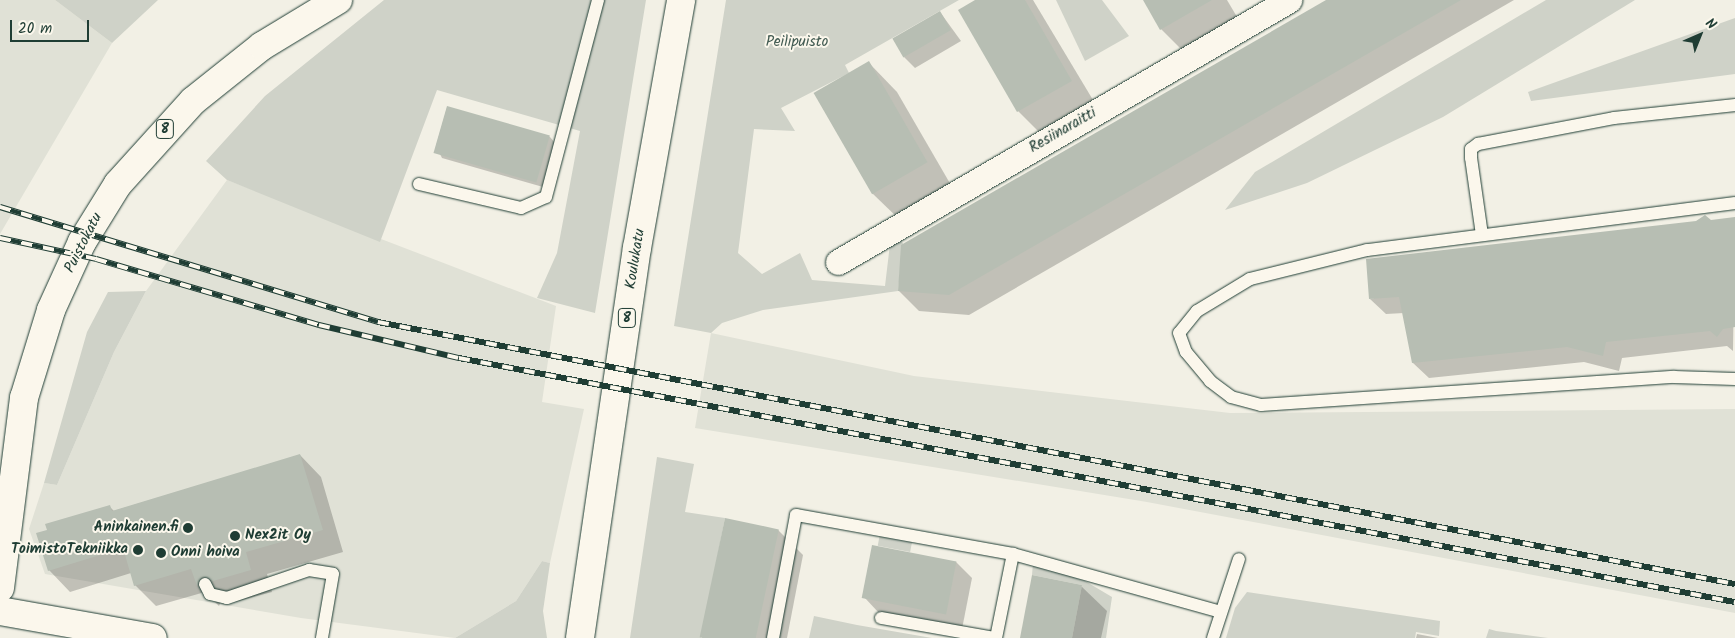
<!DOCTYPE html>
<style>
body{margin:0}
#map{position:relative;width:1735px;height:638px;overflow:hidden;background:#f2f0e5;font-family:Kalam,sans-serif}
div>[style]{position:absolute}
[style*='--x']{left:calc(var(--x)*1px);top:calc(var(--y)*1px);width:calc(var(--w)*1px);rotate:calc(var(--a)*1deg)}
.built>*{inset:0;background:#e0e1d6}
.green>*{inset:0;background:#cfd2c8;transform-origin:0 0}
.shadow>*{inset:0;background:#0003}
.building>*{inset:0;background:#b7beb3;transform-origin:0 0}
.roads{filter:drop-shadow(0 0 1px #1f3d34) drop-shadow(0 0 1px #1f3d34)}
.service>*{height:12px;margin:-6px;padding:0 6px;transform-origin:6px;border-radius:6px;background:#fbf7ec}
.minor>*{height:25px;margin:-12.5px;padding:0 12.5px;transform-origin:12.5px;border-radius:12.5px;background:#fbf7ec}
.secondary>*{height:28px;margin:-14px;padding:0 14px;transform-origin:14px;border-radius:14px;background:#fbf7ec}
.trunk>*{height:28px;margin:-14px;padding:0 14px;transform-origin:14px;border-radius:14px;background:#fbf7ec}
.rail>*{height:5.5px;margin-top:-2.75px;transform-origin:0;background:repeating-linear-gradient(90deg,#fbf7ec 0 11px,#1f3d34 0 22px);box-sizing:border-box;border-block:1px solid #1f3d34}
.dots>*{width:14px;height:14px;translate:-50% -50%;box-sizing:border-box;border:2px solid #fbf7ec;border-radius:50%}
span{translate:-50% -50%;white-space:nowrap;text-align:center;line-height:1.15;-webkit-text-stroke:4px #fbf7ec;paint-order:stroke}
.shield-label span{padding:1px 4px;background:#fbf7ec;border:1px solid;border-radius:4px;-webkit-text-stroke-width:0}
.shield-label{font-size:14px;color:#1f3d34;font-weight:700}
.park-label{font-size:15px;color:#425b52}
.street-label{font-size:15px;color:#1f3d34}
.poi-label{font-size:15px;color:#1f3d34;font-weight:700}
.right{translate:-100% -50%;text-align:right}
.left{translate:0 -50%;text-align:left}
.north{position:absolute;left:1675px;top:10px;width:50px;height:50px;-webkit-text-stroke:4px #fbf7ec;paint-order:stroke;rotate:44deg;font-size:14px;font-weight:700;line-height:20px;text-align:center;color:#1f3d34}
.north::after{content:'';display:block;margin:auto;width:18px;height:22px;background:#1f3d34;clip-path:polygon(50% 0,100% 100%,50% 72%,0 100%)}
.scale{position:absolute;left:10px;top:20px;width:79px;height:22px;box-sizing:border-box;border:2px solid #1f3d34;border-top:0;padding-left:6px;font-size:15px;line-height:18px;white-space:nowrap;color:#1f3d34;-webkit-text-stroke:4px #fbf7ec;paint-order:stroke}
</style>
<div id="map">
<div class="built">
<div style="clip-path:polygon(0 0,55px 0,112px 43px,0 234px)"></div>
<div style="clip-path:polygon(227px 180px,556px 306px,542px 402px,584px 409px,550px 563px,542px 561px,516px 601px,455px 638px,301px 618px,45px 574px,29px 529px,44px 483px,57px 485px,114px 352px,146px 291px)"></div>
<div style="clip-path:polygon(711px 333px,914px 376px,1230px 413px,1735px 409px,1735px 613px,1147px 502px,695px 428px)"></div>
</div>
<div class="green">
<div style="clip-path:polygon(55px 0,158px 0,112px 43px)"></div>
<div style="clip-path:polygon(384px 0,646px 0,595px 313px,537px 298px,557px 253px,580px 131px,437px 90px,380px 242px,227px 180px,206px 161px,265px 96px)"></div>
<div style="clip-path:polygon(726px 0,959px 0,845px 65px,849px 73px,781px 108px,795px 131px,754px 129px,738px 253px,762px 274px,800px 253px,812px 280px,885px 286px,890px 244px,897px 237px,903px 243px,898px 291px,763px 310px,722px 323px,711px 333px,674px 326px)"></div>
<div style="clip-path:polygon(1056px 0,1102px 0,1129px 36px,1085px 61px)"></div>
<div style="clip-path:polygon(1546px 0,1635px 0,1443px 117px,1307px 183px,1225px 210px,1255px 172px)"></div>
<div style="clip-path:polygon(1735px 18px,1735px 74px,1531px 101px,1528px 92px)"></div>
<div style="clip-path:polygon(146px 291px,114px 352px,57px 485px,44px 483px,87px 332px,108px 292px)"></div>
<div style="clip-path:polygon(657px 457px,694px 464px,685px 512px,725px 518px,701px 638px,630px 638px)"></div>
<div style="left:880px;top:534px;width:33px;height:12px;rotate:11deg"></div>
<div style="clip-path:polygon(542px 561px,550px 563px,543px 611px,547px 638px,455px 638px,516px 601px)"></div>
<div style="clip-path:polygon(1033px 563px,1085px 581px,1112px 597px,1106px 638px,1072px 638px,1082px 585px,1032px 575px)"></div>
<div style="clip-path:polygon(1247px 592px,1440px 621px,1439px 636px,1416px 632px,1415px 638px,1226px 638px,1235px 608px)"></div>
<div style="clip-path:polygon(814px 616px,857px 625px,932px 638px,809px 638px)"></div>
<div style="clip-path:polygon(1489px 629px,1496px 631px,1548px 638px,1486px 638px)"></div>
</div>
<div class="shadow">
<div style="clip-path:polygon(977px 0,1033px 0,1099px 110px,1047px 140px,1018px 111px)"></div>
<div style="clip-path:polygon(1144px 0,1227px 0,1243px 27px,1190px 58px,1161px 29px)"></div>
<div style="clip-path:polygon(1329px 0,1514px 0,969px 315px,919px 311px,899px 291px)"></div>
<div style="clip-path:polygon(940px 12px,961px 41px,915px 68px,904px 57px)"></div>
<div style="clip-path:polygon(869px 63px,897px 92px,955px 192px,902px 222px,873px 194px)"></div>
<div style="clip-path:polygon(447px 108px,550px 137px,555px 143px,543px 187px,442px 158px,436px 146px)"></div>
<div style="clip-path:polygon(1735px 218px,1733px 351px,1727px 346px,1622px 358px,1619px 371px,1584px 362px,1429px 378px,1413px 363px,1404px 313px,1386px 314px,1370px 299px)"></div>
<div style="clip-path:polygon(300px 455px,321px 477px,343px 552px,267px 574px,272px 592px,235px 602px,223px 597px,219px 606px,205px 592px,156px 606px,135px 585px,131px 573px,70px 592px,49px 570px,109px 506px,114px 511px)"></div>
<div style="clip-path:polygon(778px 530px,803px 555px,787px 638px,702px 638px)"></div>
<div style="clip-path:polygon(956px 562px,972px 578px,962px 629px,879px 613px,864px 597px)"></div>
<div style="clip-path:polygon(1081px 586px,1107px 611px,1101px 638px,1022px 638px)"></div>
<div style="clip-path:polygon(1417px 634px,1438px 638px,1416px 638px)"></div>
</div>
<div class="building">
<div style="clip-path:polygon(975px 0,1025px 0,1072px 81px,1017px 112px,958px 10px)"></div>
<div style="clip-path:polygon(1143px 0,1212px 0,1160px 30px)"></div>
<div style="clip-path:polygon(1326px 0,1461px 0,949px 295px,898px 291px,901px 245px)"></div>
<div style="left:940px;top:11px;width:22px;height:55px;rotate:60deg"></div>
<div style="left:869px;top:61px;width:117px;height:64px;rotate:60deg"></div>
<div style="left:447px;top:106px;width:107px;height:49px;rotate:16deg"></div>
<div style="clip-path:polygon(1705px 215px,1711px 220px,1735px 217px,1735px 327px,1723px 329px,1717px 337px,1710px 331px,1606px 342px,1603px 356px,1567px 347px,1412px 363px,1399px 297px,1369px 299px,1366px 259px,1696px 221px)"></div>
<div style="clip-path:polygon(300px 454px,323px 530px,246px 552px,251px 570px,213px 581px,202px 577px,197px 586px,191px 569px,134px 586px,123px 548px,48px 571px,36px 533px,47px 530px,45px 524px,110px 505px,112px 511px)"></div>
<div style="left:725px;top:518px;width:55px;height:122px;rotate:12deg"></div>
<div style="left:872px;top:545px;width:86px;height:54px;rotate:11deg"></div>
<div style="clip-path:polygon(1032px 575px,1082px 585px,1072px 638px,1020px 638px)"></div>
</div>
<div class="roads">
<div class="service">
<div style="--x:419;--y:184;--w:105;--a:13.2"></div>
<div style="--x:521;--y:208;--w:27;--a:-24"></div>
<div style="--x:546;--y:197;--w:204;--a:-75.2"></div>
<div style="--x:1735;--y:203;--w:371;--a:172.7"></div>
<div style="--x:1367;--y:250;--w:121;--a:166.1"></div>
<div style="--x:1250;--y:279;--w:62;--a:148.9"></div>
<div style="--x:1197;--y:311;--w:28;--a:129"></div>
<div style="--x:1179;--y:333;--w:20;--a:70"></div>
<div style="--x:1186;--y:352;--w:38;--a:50"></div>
<div style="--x:1210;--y:381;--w:26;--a:37"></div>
<div style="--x:1231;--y:397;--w:31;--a:15"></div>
<div style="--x:1261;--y:405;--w:414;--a:-3.9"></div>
<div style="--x:1674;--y:377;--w:61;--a:1.9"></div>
<div style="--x:1482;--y:235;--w:78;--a:-98.1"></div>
<div style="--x:1471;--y:158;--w:9;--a:-90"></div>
<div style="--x:1471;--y:149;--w:9;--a:-36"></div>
<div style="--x:1478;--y:144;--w:138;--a:-10.8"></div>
<div style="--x:1614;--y:118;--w:122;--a:-6.1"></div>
<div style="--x:205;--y:584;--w:11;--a:63"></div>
<div style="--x:210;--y:594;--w:17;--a:13"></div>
<div style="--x:227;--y:598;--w:87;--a:-18.9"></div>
<div style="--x:309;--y:570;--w:24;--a:9"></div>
<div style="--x:333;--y:574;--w:65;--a:99.8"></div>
<div style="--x:881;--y:618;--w:116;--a:10"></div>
<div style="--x:773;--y:638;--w:125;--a:-79.4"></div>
<div style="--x:796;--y:515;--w:220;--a:10.2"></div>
<div style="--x:1013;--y:554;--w:216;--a:15.6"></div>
<div style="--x:996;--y:638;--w:86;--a:-78.6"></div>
<div style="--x:1213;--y:638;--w:83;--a:-71.8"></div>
</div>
<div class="minor">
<div style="--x:838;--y:262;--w:522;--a:-30.15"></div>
</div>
<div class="secondary">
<div style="--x:0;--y:611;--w:155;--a:10"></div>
</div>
<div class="trunk">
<div style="--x:0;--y:588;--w:192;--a:-82.8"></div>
<div style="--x:24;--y:398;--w:92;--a:-72.9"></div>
<div style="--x:51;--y:310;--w:75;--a:-65.5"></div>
<div style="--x:82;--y:242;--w:68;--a:-58.2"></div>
<div style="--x:118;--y:184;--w:112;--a:-47.9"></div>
<div style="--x:193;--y:101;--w:88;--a:-38.6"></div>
<div style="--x:262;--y:46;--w:89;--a:-31.2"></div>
<div style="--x:580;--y:638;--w:394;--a:-81.7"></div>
<div style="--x:637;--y:248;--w:252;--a:-79.9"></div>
</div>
</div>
<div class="rail">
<div style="--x:0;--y:207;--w:395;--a:16.9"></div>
<div style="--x:378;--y:322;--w:1382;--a:10.93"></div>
<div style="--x:0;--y:238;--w:98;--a:12.3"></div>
<div style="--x:96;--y:259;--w:233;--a:16.5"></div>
<div style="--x:319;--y:325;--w:144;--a:13.3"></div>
<div style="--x:459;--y:358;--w:1299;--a:10.83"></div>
</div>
<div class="dots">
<div style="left:188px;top:528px;background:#1f3d34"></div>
<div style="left:235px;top:536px;background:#1f3d34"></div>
<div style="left:138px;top:550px;background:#1f3d34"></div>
<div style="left:161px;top:553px;background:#1f3d34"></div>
</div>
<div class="shield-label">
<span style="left:165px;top:129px">8</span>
<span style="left:627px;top:318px">8</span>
</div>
<div class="park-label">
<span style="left:797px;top:43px">Peilipuisto</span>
</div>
<div class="street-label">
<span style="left:1063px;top:131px;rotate:-30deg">Resiinaraitti</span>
<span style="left:84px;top:243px;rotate:-63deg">Puistokatu</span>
<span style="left:636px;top:259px;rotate:-81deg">Koulukatu</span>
</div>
<div class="poi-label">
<span class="right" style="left:178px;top:528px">Aninkainen.fi</span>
<span class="left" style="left:245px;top:536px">Nex2it Oy</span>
<span class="right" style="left:128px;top:550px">ToimistoTekniikka</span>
<span class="left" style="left:171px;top:553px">Onni hoiva</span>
</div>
<div class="north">N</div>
<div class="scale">20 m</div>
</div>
